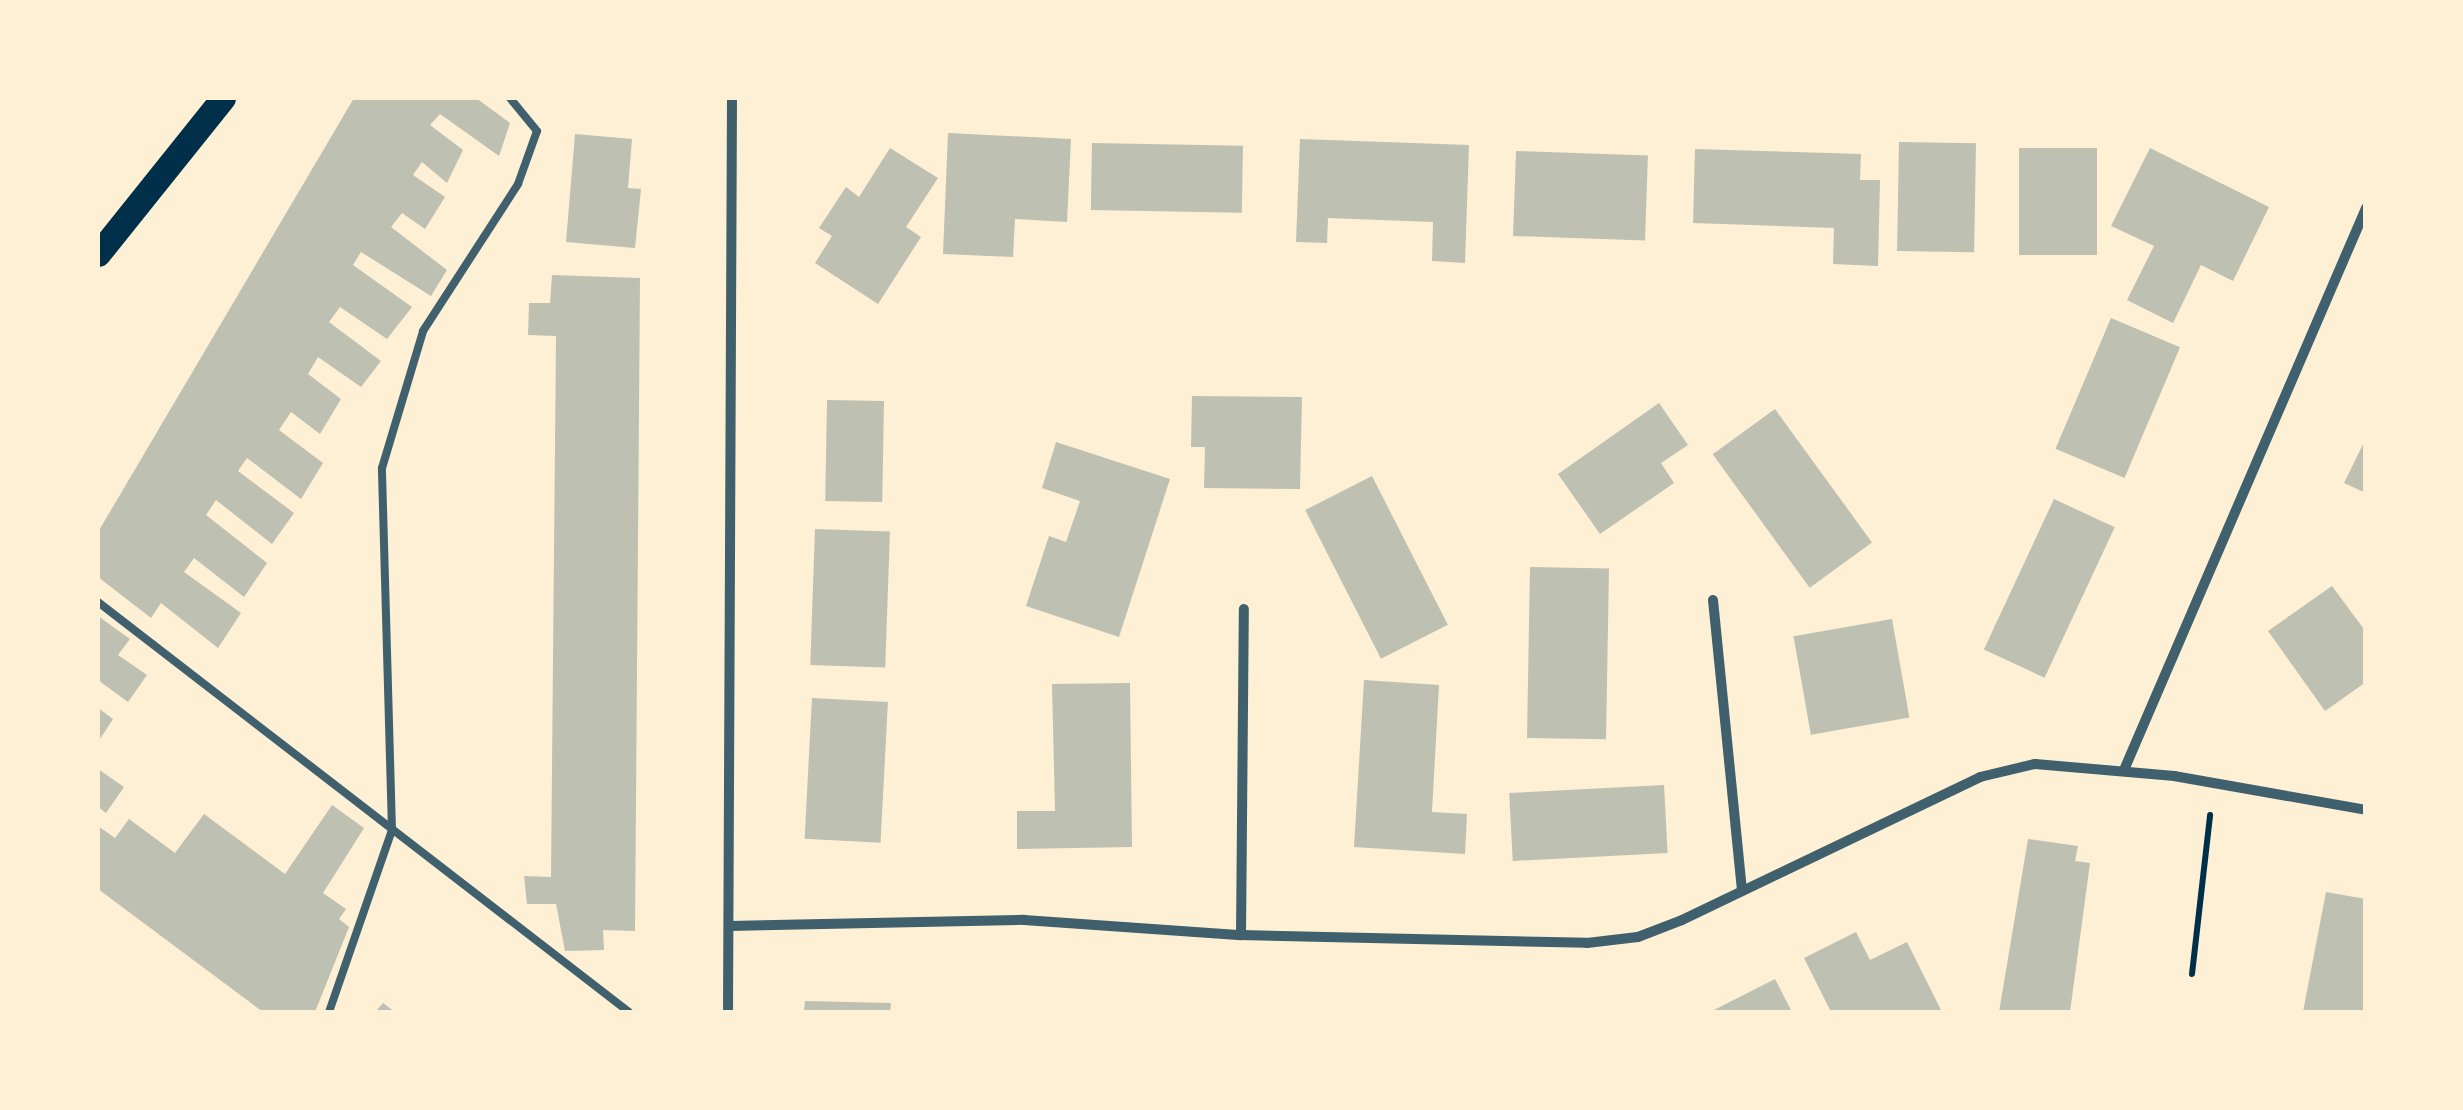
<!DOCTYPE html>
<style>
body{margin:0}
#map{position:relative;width:2463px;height:1110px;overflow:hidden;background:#fdf0d5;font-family:Mulish,sans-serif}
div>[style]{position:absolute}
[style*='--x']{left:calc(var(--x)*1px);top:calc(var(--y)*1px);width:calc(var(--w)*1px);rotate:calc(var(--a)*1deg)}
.building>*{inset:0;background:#bec0b2;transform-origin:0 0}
.path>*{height:6px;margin:-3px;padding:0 3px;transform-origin:3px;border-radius:3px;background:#003049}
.service>*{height:8px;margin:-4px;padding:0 4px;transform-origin:4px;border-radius:4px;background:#3f606c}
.minor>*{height:10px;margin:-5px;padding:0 5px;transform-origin:5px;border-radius:5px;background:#3f606c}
.primary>*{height:25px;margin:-12.5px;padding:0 12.5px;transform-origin:12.5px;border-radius:12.5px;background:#003049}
span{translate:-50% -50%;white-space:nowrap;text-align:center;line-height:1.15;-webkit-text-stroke:9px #fdf0d5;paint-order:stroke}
.frame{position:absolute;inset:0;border:100px solid #fdf0d5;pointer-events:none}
</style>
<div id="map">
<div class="building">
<div style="clip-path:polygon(354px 98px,476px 98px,510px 123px,499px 156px,440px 114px,430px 125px,463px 150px,447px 183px,422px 162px,413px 175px,445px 197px,425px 229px,402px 213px,391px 227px,447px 270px,431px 296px,361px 252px,353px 265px,412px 307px,387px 339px,340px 307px,329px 322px,381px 361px,361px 387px,318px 357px,308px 374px,341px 399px,320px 434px,291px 412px,279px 430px,323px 463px,301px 499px,247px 458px,238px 471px,294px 513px,272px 544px,216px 500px,206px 515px,267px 563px,244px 597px,194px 558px,184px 572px,241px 613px,218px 648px,161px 603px,151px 618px,98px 577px,98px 532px)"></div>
<div style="clip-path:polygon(948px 133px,1071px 139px,1067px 222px,1015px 219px,1013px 257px,943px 254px)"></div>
<div style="clip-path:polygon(575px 134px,632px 139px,628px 188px,641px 189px,635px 248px,566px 242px)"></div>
<div style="clip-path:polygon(1300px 139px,1469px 145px,1465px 263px,1432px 261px,1433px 222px,1328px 218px,1327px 243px,1296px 242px)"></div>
<div style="left:1899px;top:142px;width:77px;height:109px;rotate:1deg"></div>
<div style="left:1092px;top:143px;width:151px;height:67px;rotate:1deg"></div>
<div style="clip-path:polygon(890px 148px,938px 178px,906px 227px,921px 237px,878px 304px,815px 263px,832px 236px,819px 228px,846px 187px,859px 197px)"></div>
<div style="left:2097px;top:148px;width:107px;height:78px;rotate:90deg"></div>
<div style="clip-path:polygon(2150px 148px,2269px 207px,2233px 281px,2201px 265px,2173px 323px,2127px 300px,2154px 246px,2111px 226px)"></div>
<div style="clip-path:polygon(1695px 149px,1861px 154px,1860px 180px,1880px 180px,1878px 266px,1833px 264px,1834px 228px,1693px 223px)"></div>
<div style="left:1516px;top:151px;width:132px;height:85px;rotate:2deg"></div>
<div style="clip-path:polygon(552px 275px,640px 278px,635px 931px,603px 930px,604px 950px,565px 951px,556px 904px,527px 904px,524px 876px,551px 877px,556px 336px,528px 335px,529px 303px,550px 303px)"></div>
<div style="left:2111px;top:318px;width:75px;height:142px;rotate:23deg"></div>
<div style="clip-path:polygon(1192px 396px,1302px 397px,1300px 489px,1204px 488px,1205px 447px,1191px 447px)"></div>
<div style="left:827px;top:400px;width:57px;height:101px;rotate:1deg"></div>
<div style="clip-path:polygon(1659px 403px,1688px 445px,1661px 463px,1674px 483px,1600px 534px,1558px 474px)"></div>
<div style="left:1775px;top:409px;width:165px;height:77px;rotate:54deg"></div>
<div style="clip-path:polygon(2366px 438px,2366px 493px,2344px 483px)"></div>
<div style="clip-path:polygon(1056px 442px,1170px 479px,1119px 637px,1026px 606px,1049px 536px,1066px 542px,1080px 501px,1042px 488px)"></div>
<div style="left:1372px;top:476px;width:167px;height:75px;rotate:63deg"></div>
<div style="left:2054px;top:499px;width:67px;height:166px;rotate:25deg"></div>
<div style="left:815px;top:529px;width:75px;height:136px;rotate:2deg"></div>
<div style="left:1530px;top:567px;width:79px;height:171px;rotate:1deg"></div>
<div style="clip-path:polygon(2332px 586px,2366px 632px,2366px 682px,2325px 711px,2268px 631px)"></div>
<div style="clip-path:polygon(98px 616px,130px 639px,118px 655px,147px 675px,128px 702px,98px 680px)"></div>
<div style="left:1892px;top:619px;width:100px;height:100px;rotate:80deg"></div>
<div style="clip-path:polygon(1364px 680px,1439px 685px,1432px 812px,1467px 814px,1465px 854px,1354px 847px)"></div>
<div style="clip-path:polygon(1130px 683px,1132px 847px,1017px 849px,1017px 811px,1055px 811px,1052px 684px)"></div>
<div style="left:812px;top:698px;width:76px;height:141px;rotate:3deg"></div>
<div style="clip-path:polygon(98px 708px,113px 719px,98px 742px)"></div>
<div style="clip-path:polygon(98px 769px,124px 787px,106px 813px,98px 807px)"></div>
<div style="left:1664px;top:785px;width:68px;height:155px;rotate:87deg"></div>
<div style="clip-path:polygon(332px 805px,364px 828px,323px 893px,346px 909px,339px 919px,349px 927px,315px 1012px,263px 1012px,98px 889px,98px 826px,115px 838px,129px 819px,175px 853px,204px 814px,285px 874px)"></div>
<div style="clip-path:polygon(2028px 839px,2078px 846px,2075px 861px,2090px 863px,2070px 1012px,1999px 1012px)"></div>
<div style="clip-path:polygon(2326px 892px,2366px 899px,2366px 1012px,2303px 1012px)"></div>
<div style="clip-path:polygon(1856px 932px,1870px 960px,1907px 942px,1942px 1012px,1831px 1012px,1804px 958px)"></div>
<div style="clip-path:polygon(1775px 979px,1792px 1012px,1710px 1012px)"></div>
<div style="clip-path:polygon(805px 1001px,891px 1003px,890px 1012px,804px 1012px)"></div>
<div style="clip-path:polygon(383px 1003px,395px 1012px,375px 1012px)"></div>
</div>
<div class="path">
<div style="--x:2192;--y:974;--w:160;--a:-83.5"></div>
</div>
<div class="service">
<div style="--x:98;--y:602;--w:671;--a:37.67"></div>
<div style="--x:329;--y:1012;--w:193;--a:-70.9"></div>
<div style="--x:392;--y:830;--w:362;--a:-91.6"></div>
<div style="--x:382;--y:468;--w:143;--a:-73.3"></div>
<div style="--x:423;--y:331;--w:175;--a:-57.1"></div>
<div style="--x:518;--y:184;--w:56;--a:-70.3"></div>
<div style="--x:537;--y:131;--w:43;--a:-129.3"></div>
</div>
<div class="minor">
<div style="--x:1713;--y:600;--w:292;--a:84.3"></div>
<div style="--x:2124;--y:770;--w:612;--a:-66.7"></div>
<div style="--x:730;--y:926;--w:294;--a:-1.2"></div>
<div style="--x:1024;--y:920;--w:218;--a:4"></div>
<div style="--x:1241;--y:935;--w:346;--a:1.3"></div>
<div style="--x:1587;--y:943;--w:51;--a:-6.7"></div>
<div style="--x:1638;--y:937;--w:47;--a:-21.1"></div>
<div style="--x:1682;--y:920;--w:331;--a:-25.6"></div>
<div style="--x:1980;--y:777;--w:57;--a:-13.3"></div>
<div style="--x:2035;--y:764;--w:140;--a:4.9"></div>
<div style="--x:2174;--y:776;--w:195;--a:10"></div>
<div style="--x:1241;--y:935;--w:326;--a:-89.5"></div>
<div style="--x:728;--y:1012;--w:914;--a:-89.75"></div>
</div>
<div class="primary">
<div style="--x:98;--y:254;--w:200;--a:-51.3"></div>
</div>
<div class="frame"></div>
</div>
